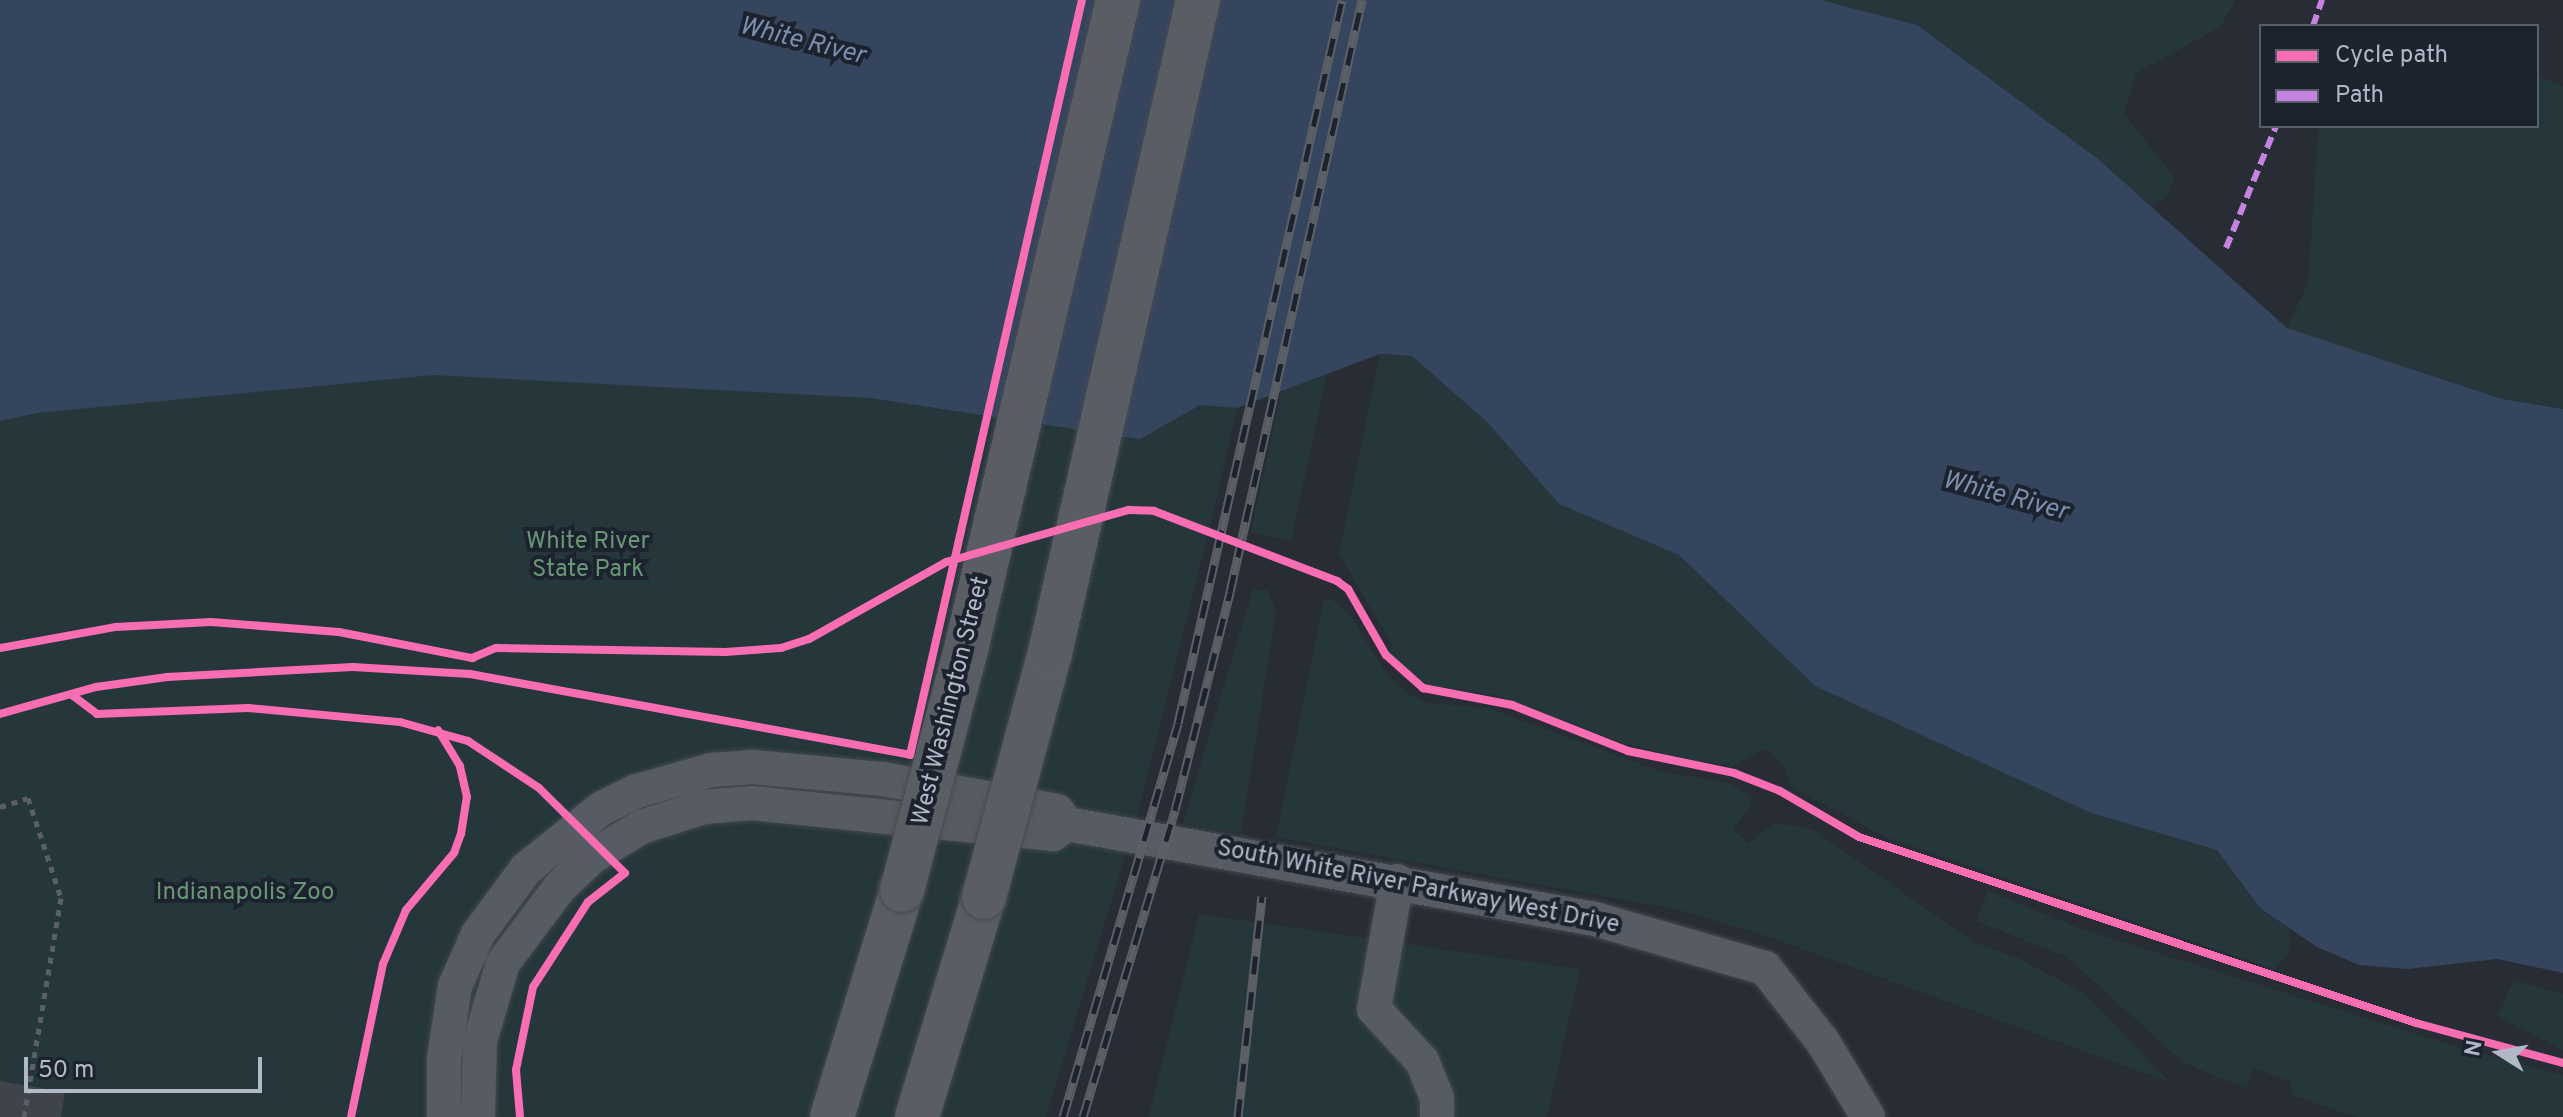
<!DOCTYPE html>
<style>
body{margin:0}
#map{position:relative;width:2563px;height:1117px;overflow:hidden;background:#282d35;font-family:Overpass,sans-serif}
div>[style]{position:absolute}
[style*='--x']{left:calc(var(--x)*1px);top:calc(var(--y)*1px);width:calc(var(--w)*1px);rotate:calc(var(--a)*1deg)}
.green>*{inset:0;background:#25373a}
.water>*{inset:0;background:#35455d}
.building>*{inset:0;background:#3f444a}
.path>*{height:5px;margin-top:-2.5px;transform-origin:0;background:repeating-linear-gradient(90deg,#5b6066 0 6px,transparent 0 12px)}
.roads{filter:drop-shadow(0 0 2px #44484e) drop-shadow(0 0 2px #44484e)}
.minor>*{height:34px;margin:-17px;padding:0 17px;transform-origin:17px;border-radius:17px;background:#575b63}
.major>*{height:44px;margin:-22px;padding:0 22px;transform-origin:22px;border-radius:22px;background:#5a5e64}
.rail>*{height:9px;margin-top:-4.5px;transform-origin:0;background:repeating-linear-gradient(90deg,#1c232f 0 18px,#5c5f66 0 36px);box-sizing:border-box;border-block:2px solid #5c5f66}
.bridges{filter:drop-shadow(0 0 2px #464a52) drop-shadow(0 0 2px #464a52)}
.major-bridge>*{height:44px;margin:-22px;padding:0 22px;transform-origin:22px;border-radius:22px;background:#5a5e64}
.quiet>*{height:6px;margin-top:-3px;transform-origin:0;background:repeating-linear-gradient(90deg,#c483df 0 12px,transparent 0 18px)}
.cycleway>*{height:8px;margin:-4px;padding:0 4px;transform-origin:4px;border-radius:4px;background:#f96db3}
span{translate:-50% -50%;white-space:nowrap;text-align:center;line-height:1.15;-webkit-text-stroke:8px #1c232f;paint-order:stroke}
.park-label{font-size:24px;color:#699775}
.street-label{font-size:24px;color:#b2b9c6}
.water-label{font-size:26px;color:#7a8eae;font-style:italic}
.legend{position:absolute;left:2259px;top:24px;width:280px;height:104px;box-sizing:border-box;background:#1c232f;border:2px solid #585f6b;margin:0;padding:10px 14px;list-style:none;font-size:24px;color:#b2b9c6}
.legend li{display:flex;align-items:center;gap:16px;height:40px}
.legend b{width:40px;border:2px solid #585f6b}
.north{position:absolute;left:2459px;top:1013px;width:80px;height:80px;-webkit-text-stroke:6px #1c232f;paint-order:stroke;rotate:281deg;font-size:22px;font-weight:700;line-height:32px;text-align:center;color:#b2b9c6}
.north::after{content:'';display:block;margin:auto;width:28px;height:36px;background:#b2b9c6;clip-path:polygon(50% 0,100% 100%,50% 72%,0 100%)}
.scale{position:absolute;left:24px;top:1057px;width:238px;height:36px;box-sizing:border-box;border:4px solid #b2b9c6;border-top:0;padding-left:10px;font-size:24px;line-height:28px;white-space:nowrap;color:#b2b9c6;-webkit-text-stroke:6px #1c232f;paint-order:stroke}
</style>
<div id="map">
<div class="green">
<div style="clip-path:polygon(0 0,1329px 0,1212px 519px,1137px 816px,1046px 1117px,0 1117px)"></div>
<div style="clip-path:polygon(1821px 0,2235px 0,2221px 26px,2136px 73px,2124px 114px,2174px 177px,2167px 197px,2152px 205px,1917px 25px)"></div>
<div style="clip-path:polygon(2537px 76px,2563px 86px,2563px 409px,2502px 399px,2287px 328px,2308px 283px,2319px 126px,2537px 126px)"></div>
<div style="clip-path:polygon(1380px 354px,1412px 356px,1488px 423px,1559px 504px,1679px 555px,1815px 686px,2091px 813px,2217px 850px,2260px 908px,2290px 929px,2289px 952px,2274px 969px,1888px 838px,1791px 787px,1784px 765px,1765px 748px,1733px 766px,1687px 759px,1625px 744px,1497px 695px,1428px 685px,1404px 670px,1388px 650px,1393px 646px,1339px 554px)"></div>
<div style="clip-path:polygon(1327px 374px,1291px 541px,1251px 532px,1281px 392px)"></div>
<div style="clip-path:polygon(1253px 589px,1267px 590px,1276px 611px,1241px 834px,1183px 823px)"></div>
<div style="clip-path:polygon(1330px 598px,1350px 615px,1387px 675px,1409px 694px,1428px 703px,1488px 708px,1659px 771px,1730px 783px,1750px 796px,1751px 805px,1733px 829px,1748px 843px,1776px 823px,1812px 829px,1975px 943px,2018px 958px,2085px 994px,2169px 1082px,1770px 937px,1680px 910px,1276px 837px,1324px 600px)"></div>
<div style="clip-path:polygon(1988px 891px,2081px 929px,2474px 1052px,2563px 1075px,2563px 1117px,2356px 1117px,2292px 1095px,2291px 1082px,2254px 1068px,2246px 1088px,2184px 1063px,2067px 957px,1976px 921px)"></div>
<div style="clip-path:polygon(1199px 914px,1580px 969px,1547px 1117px,1149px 1117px)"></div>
<div style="clip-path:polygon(2514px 980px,2563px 994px,2563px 1050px,2498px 1016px)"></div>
</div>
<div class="water">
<div style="clip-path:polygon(0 0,1821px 0,1917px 25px,2098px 159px,2287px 328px,2502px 399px,2563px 409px,2563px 973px,2497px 959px,2407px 969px,2359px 965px,2317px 947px,2260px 908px,2217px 850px,2091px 813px,1815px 686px,1679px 555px,1559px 504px,1488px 423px,1412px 356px,1380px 354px,1237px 408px,1200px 405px,1140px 439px,870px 398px,434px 375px,37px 413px,0 421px)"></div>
</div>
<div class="building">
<div style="clip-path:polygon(0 1081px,65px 1092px,61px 1117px,0 1117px)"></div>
</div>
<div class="path">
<div style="--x:0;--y:807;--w:29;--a:-18"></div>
<div style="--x:28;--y:798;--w:105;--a:71.7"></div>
<div style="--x:61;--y:898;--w:222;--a:99.6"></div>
</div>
<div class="roads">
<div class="minor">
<div style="--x:1397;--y:881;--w:130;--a:100.2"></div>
<div style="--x:1374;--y:1009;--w:71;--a:47.3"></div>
<div style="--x:1422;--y:1061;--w:40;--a:68"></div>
<div style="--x:1437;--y:1098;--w:19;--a:90"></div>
<div style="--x:444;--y:1117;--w:59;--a:-90"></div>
<div style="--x:444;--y:1058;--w:73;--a:-81.3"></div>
<div style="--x:455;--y:986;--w:57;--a:-66.1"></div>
<div style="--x:478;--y:934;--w:81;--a:-53.6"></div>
<div style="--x:526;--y:869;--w:97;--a:-38.8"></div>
<div style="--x:602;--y:808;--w:39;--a:-26"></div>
<div style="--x:637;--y:791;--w:77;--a:-15.8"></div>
<div style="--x:711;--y:770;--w:42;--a:-4.1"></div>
<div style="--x:753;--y:767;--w:131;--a:5.3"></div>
<div style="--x:883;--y:779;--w:177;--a:10.4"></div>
<div style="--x:1057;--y:811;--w:16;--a:52"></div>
<div style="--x:1067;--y:824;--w:536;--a:10.2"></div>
<div style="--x:1595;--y:919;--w:177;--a:16.1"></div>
<div style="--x:1765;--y:968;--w:94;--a:51.9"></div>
<div style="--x:1823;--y:1042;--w:87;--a:59"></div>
<div style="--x:478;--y:1117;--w:76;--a:-88.5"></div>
<div style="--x:480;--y:1041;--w:81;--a:-73.6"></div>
<div style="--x:503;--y:963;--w:95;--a:-53.1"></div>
<div style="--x:560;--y:887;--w:44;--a:-43.2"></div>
<div style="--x:592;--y:857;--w:57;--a:-31.5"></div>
<div style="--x:641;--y:827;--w:66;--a:-17.6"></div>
<div style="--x:704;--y:807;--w:48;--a:-4.8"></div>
<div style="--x:752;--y:803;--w:303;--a:5.9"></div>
<div style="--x:1053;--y:834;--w:17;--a:-36"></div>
</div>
<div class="major">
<div style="--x:832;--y:1117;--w:238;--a:-72.9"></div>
<div style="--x:917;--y:1117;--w:230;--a:-73.1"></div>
</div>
</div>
<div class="rail">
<div style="--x:1063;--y:1117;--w:410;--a:-73.7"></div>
<div style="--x:1178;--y:723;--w:741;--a:-77.22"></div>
<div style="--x:1083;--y:1117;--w:320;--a:-73.3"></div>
<div style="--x:1175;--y:810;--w:225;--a:-75.8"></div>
<div style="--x:1230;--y:592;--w:607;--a:-77.43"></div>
<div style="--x:1238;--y:1117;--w:222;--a:-83.8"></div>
</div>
<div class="bridges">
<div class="major-bridge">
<div style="--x:902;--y:890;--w:253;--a:-75.1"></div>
<div style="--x:967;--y:645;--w:662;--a:-76.82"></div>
<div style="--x:984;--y:897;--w:253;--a:-74.9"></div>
<div style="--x:1050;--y:653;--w:670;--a:-77.23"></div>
</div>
</div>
<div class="quiet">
<div style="--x:2313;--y:26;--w:28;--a:-71"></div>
<div style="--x:2226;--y:248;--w:132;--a:-67.7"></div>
</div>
<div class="cycleway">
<div style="--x:0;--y:648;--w:118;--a:-10.3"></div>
<div style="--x:116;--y:627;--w:95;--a:-3"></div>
<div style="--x:211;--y:622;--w:128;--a:4.5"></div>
<div style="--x:339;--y:632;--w:136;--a:11.1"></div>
<div style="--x:472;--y:658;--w:26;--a:-23"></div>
<div style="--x:496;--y:648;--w:229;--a:1"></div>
<div style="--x:725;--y:652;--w:56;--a:-4.1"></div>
<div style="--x:781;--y:648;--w:29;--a:-18"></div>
<div style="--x:809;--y:639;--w:157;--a:-29.3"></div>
<div style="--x:946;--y:562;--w:190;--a:-15.9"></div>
<div style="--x:1129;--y:510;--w:25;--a:2"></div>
<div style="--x:1154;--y:511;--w:196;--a:20.9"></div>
<div style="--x:1337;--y:581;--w:14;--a:36"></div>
<div style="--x:1348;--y:589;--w:76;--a:60.1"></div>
<div style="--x:1386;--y:655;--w:50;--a:41.7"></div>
<div style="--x:1423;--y:688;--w:91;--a:10.8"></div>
<div style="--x:1512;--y:705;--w:125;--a:21.6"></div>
<div style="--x:1628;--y:751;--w:108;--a:11.7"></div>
<div style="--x:1734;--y:773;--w:49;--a:21.4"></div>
<div style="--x:1780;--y:791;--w:91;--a:30.2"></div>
<div style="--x:1859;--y:837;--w:587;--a:18.47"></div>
<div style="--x:2416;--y:1023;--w:152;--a:15.2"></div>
<div style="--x:72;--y:695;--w:31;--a:37"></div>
<div style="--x:97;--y:714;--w:151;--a:-2.3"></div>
<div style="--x:248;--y:708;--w:153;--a:5.3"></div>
<div style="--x:400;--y:722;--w:71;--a:15.6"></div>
<div style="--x:468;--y:741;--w:85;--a:33.5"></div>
<div style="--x:539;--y:788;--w:121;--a:44.7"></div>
<div style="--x:625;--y:873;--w:47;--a:141.9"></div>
<div style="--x:588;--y:902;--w:101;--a:122.9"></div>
<div style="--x:533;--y:987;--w:85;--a:101.6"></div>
<div style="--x:516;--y:1070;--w:47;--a:85.1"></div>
<div style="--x:0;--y:714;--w:100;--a:-15.7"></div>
<div style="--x:96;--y:687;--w:72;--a:-8"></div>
<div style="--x:167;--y:677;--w:186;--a:-3.1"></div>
<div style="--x:353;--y:667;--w:117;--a:3.4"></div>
<div style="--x:470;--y:674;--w:447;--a:10.4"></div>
<div style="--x:910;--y:755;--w:774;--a:-77.17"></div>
<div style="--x:351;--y:1117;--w:156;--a:-78.2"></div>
<div style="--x:383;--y:964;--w:59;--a:-66.9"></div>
<div style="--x:406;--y:910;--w:75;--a:-49.9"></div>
<div style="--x:454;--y:853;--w:20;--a:-70"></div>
<div style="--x:461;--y:834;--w:37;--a:-81"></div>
<div style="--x:467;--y:797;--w:32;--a:-103"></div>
<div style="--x:460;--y:766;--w:42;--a:-121.4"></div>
</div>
<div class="park-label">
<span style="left:588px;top:557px">White River<br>State Park</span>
<span style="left:245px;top:894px">Indianapolis Zoo</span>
</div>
<div class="street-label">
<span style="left:952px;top:701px;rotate:-76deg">West Washington Street</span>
<span style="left:1418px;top:888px;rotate:11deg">South White River Parkway West Drive</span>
</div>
<div class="water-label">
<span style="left:802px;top:42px;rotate:14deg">White River</span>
<span style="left:2005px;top:497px;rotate:15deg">White River</span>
</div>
<ul class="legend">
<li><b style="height:10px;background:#f96db3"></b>Cycle path</li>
<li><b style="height:10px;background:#c483df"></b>Path</li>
</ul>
<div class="north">N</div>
<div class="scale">50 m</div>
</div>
